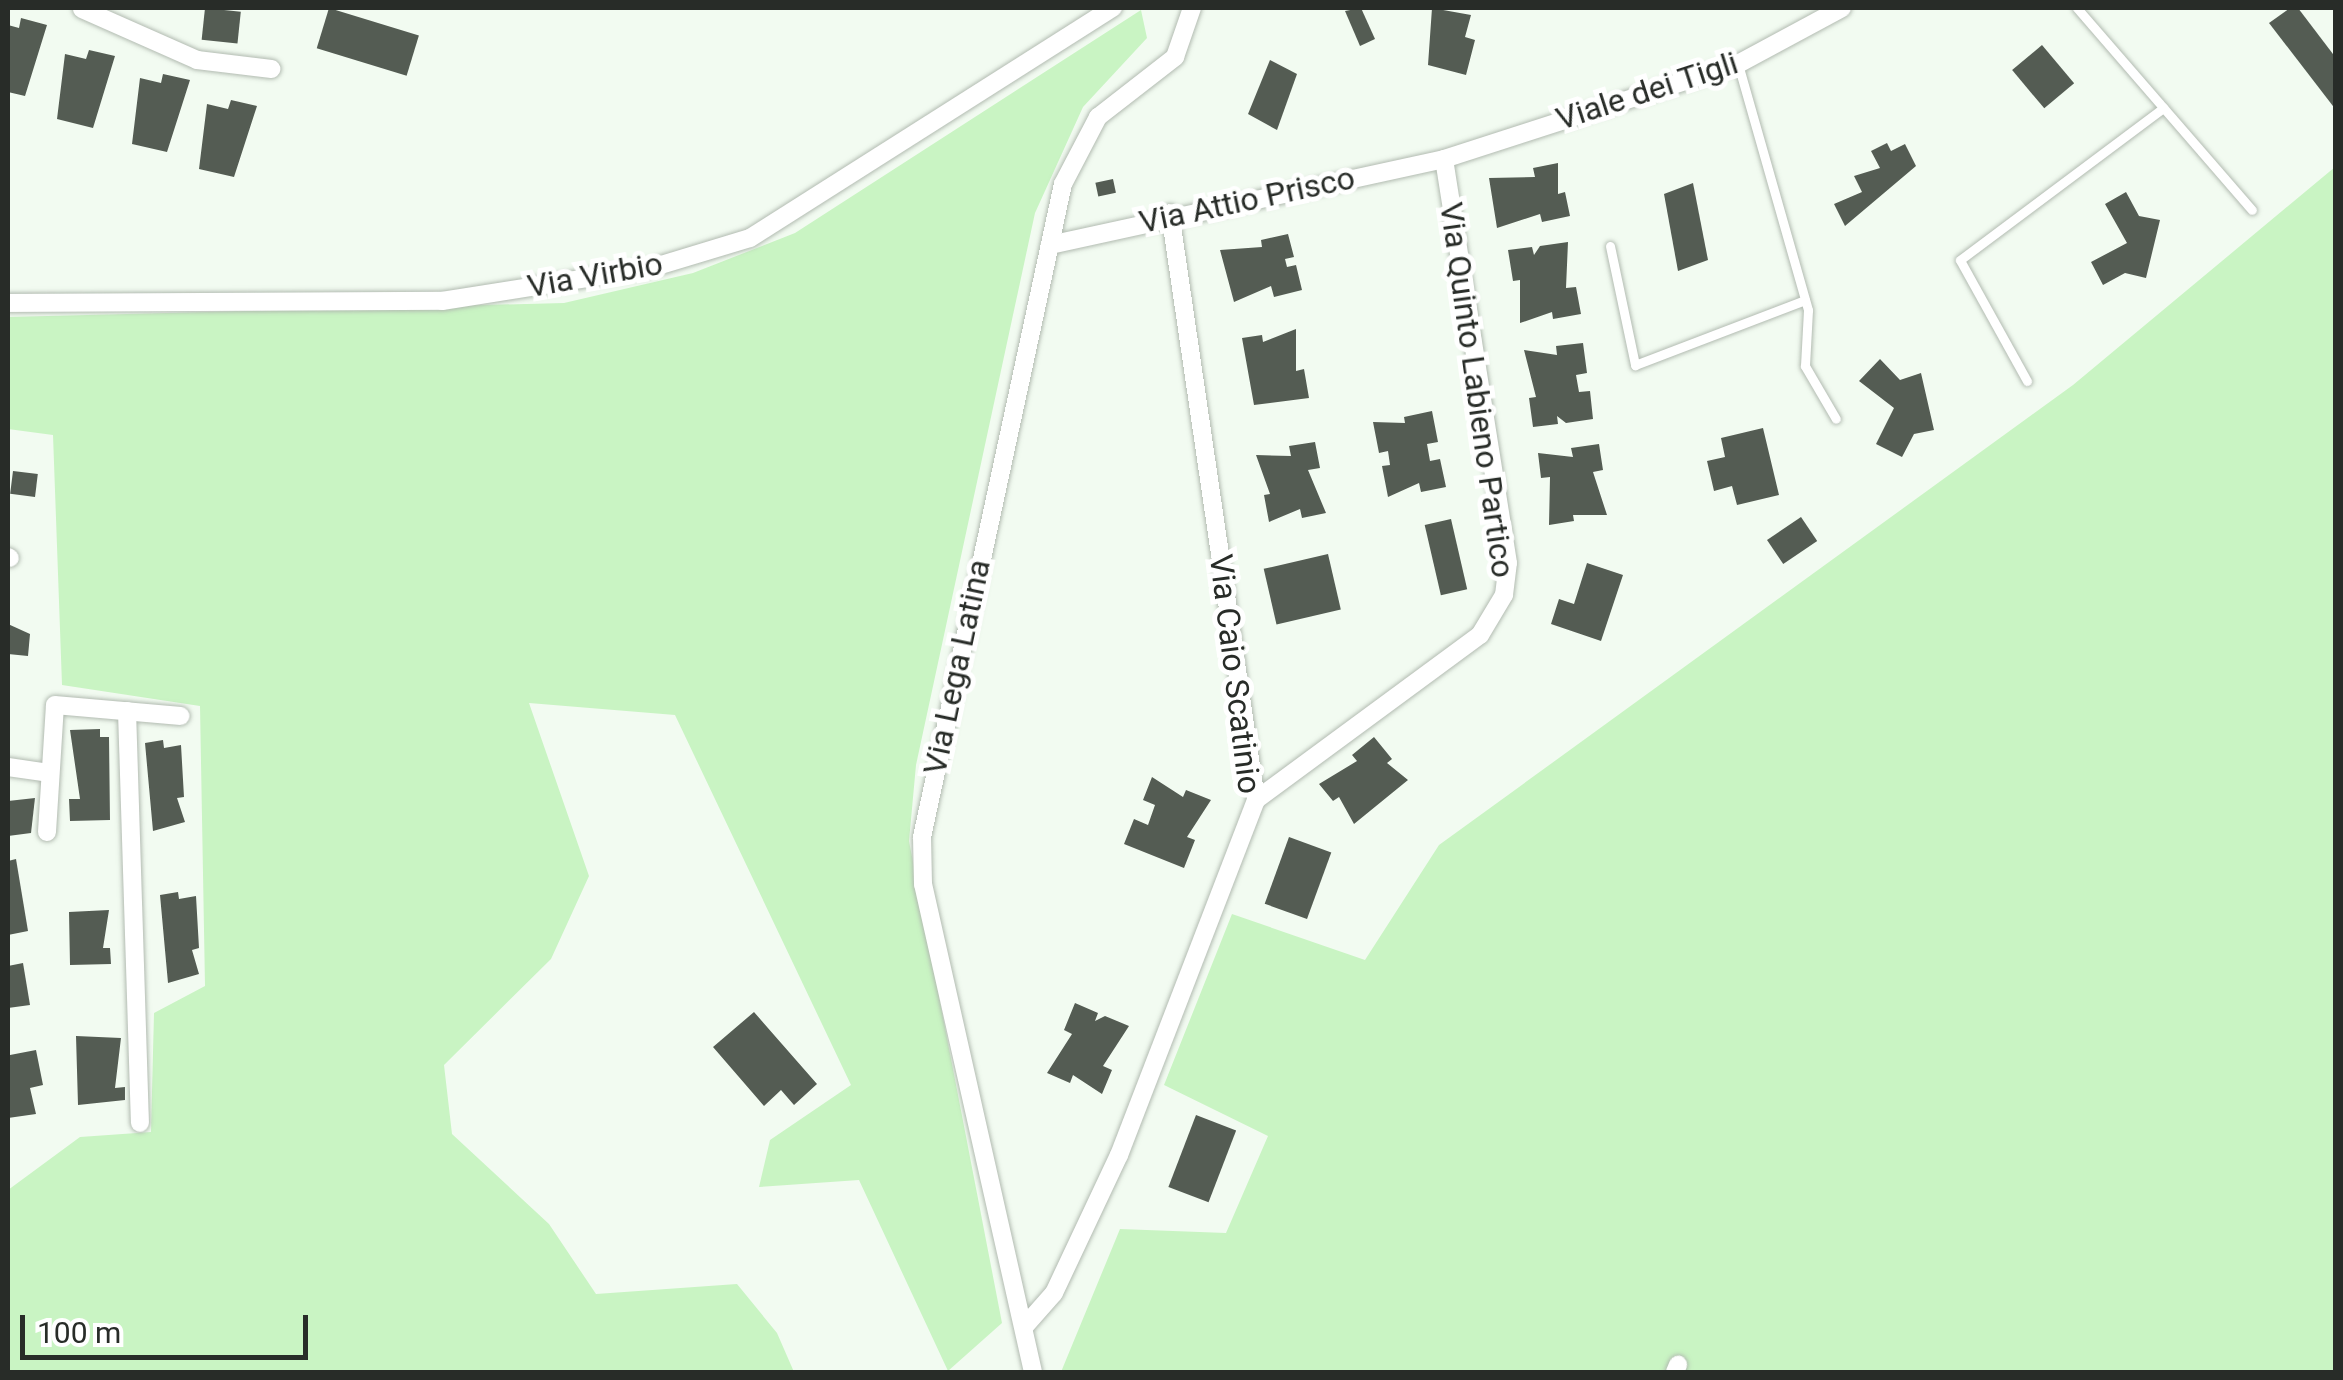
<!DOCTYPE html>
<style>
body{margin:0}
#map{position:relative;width:2343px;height:1380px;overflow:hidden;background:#f2fbf1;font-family:Roboto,sans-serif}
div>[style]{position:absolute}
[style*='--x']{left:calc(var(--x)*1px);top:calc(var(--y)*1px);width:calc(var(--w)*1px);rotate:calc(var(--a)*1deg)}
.green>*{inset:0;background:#c9f4c3}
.building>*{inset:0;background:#545c53;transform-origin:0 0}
.roads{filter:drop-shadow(0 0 2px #b2bbb1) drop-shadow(0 0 2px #b2bbb1)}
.service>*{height:9px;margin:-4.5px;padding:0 4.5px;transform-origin:4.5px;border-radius:4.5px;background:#fff}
.minor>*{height:18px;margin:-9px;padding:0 9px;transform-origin:9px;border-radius:9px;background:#fff}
span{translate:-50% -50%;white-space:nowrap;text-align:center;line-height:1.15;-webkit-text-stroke:10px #fff;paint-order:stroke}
.street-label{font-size:32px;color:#282c28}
.frame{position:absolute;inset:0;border:10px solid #282c28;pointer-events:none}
.scale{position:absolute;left:20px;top:1315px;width:288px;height:45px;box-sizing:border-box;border:5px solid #282c28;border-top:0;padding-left:12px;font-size:30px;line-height:35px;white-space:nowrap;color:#282c28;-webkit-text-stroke:8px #fff;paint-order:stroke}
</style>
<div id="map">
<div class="green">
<div style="clip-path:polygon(1141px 10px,1147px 38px,1083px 107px,1035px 213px,916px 765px,909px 841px,1002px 1323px,948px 1371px,859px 1180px,759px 1187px,770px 1140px,851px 1085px,675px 715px,529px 703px,589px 876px,551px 959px,444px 1065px,452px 1134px,549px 1224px,596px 1294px,737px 1284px,777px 1333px,794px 1372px,8px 1372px,8px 1190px,80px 1137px,151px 1132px,154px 1013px,205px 986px,200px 706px,62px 685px,53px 435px,8px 429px,8px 317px,564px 303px,693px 273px,795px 233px)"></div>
<div style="clip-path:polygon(2335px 167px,2335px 1372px,1061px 1372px,1120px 1229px,1226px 1233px,1268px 1136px,1164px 1085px,1232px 914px,1365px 960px,1439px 845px,2073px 385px)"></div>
</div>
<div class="building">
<div style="left:205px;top:8px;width:36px;height:32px;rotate:6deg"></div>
<div style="left:329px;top:8px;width:94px;height:42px;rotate:17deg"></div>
<div style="clip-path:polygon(1361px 8px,1375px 39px,1360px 46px,1345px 11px)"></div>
<div style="clip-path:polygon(1432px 8px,1471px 15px,1465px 37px,1475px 40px,1466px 75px,1428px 65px)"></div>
<div style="clip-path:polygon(2290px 8px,2298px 8px,2336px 58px,2336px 110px,2269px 23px)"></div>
<div style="clip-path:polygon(21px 18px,47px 25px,25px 96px,8px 92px,8px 25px,19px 28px)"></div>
<div style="left:2042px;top:45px;width:50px;height:39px;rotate:50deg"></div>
<div style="clip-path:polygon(89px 50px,115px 56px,93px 128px,57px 119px,65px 54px,86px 59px)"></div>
<div style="clip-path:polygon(1270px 60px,1297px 74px,1277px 130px,1248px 114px)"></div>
<div style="clip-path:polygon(163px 74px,190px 80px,167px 152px,132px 144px,140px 78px,161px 83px)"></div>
<div style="clip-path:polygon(231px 100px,257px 106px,234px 177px,199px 169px,207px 104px,228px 109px)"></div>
<div style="clip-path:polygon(1887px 143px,1891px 151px,1905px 144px,1916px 166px,1845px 226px,1834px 204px,1862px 192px,1854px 176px,1880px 168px,1871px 151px)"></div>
<div style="clip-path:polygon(1558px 163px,1558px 194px,1565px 192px,1570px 216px,1542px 222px,1540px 214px,1497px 228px,1489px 178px,1535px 177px,1533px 168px)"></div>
<div style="left:1113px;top:179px;width:14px;height:18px;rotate:78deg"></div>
<div style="clip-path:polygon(1693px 183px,1708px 260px,1678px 271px,1664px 194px)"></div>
<div style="clip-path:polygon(2126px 192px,2139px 216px,2160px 220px,2146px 278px,2125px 273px,2103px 285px,2091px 262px,2127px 243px,2105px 204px)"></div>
<div style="clip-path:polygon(1288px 234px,1294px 257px,1285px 259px,1287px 267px,1296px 265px,1302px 290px,1274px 297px,1271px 286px,1234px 302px,1220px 250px,1262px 247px,1261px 240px)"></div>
<div style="clip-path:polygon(1568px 242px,1566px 288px,1576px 287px,1581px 314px,1553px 319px,1552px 312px,1520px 323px,1520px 280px,1513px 281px,1508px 250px,1532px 247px,1534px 255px,1540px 246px)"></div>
<div style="clip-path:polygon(1296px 329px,1296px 371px,1304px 369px,1309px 398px,1254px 405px,1242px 338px,1262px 335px,1263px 342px)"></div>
<div style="clip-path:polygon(1583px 343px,1587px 373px,1576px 375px,1579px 392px,1590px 391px,1593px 419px,1566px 423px,1557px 416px,1558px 424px,1533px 427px,1529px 398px,1536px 397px,1524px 350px,1557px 355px,1556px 346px)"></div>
<div style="clip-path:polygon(1880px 359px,1900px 380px,1921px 373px,1934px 430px,1914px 434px,1902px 457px,1876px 444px,1894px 408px,1859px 381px)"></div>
<div style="clip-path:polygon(1432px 411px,1438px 442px,1427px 444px,1430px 461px,1440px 459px,1446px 487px,1421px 492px,1419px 483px,1388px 497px,1382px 466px,1390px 465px,1388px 451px,1379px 453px,1373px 422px,1405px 423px,1404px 417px)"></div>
<div style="clip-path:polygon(1763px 428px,1779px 495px,1737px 505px,1732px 486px,1714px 491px,1707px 461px,1725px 457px,1721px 438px)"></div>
<div style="clip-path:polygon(1315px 442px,1320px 468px,1308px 470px,1326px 513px,1302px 518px,1300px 509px,1269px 522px,1264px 495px,1270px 494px,1256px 455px,1291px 456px,1289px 446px)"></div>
<div style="clip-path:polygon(1599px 444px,1603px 470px,1593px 472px,1607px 515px,1573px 515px,1574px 521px,1549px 525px,1550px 477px,1541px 478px,1538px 453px,1573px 457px,1571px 448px)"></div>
<div style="left:13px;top:471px;width:25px;height:23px;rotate:7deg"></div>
<div style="left:1801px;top:517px;width:29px;height:41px;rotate:56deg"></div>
<div style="left:1451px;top:519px;width:72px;height:27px;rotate:77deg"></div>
<div style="left:1328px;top:554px;width:57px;height:66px;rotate:77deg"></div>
<div style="clip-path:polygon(1587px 563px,1623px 575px,1601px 641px,1551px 624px,1559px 599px,1574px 604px)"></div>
<div style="clip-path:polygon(8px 624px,30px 634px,28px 656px,8px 654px)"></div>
<div style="clip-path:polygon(100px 729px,100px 737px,109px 737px,110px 820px,70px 821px,69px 799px,80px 799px,70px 730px)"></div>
<div style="clip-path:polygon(1374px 737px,1392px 759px,1387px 763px,1408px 780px,1354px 824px,1339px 797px,1333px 801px,1319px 784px,1357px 761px,1352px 755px)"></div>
<div style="clip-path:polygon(163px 740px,164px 748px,181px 745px,184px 797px,177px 798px,185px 822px,153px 831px,145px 743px)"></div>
<div style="clip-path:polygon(1152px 777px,1183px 797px,1186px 790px,1211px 800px,1187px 837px,1195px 840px,1184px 868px,1124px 844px,1134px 819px,1148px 825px,1155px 805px,1143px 800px)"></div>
<div style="clip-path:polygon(35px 798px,31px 833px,8px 836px,8px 801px)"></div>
<div style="left:1289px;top:837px;width:45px;height:71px;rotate:20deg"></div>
<div style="clip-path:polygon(16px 859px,28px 931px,8px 935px,8px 861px)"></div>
<div style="clip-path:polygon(178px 892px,179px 899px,196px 896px,199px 948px,192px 950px,199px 974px,168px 983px,160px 895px)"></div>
<div style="clip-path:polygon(109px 910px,103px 948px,110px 948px,111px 964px,70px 965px,69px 912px)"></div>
<div style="clip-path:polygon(23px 963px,30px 1005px,8px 1008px,8px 966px)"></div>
<div style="clip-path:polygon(1075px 1003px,1098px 1013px,1095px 1021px,1105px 1016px,1129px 1026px,1103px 1066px,1112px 1070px,1102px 1094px,1073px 1075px,1070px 1083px,1047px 1073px,1072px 1034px,1064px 1030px)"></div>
<div style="clip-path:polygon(754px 1012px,817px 1084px,794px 1105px,781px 1090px,764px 1106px,713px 1047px)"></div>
<div style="clip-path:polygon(76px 1036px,121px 1038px,115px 1088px,125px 1087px,125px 1100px,78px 1105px)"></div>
<div style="clip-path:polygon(36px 1050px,43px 1085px,30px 1088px,36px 1114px,8px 1118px,10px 1055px)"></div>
<div style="left:1196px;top:1115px;width:43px;height:77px;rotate:21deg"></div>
</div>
<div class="roads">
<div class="service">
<div style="--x:2077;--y:8;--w:267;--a:49.1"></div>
<div style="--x:1738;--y:64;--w:256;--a:74.1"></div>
<div style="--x:1808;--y:310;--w:56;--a:93.1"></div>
<div style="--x:1805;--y:366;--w:61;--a:59.7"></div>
<div style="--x:1610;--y:246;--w:122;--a:78.1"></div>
<div style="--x:1635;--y:365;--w:182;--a:-20.9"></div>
<div style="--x:2027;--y:381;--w:138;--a:-119"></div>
<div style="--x:1960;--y:260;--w:254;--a:-36.8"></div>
</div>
<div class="minor">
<div style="--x:82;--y:9;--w:126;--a:23.9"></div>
<div style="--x:197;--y:60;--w:75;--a:6.9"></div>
<div style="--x:1050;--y:245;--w:403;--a:-12.3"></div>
<div style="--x:1444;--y:159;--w:309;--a:-17.9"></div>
<div style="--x:1738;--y:64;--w:118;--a:-28.3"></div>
<div style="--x:8;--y:303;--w:434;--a:-0.3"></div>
<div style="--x:442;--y:301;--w:212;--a:-9"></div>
<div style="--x:651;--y:268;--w:103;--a:-16.9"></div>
<div style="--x:750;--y:238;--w:430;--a:-32.4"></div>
<div style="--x:8;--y:557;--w:2;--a:27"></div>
<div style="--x:127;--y:711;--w:412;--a:88.2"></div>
<div style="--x:8;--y:767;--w:41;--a:8.3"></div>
<div style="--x:1256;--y:800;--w:278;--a:-36.4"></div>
<div style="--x:1480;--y:635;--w:47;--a:-59"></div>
<div style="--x:1504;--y:595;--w:32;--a:-83"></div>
<div style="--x:1508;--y:563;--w:409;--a:-99"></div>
<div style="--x:47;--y:832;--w:127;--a:-86.4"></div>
<div style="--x:55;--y:705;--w:126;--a:5"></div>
<div style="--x:1024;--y:1327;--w:45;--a:-48.6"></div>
<div style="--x:1054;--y:1293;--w:153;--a:-64.8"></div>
<div style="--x:1119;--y:1155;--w:381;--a:-68.9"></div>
<div style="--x:1256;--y:800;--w:593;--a:-98.33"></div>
<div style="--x:1033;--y:1372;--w:500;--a:-102.7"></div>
<div style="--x:923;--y:884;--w:47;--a:-91.2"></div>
<div style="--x:922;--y:837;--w:668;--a:-77.82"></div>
<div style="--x:1063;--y:184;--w:76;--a:-62.4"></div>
<div style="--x:1098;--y:117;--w:98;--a:-37.9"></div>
<div style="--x:1175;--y:57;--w:52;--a:-70.9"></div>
<div style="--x:1675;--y:1372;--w:8;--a:-67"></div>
</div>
</div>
<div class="street-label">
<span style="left:1647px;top:91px;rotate:-18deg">Viale dei Tigli</span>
<span style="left:1247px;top:200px;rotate:-12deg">Via Attio Prisco</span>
<span style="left:595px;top:275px;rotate:-10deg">Via Virbio</span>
<span style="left:1477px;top:390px;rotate:82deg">Via Quinto Labieno Partico</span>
<span style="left:957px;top:667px;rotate:-78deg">Via Lega Latina</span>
<span style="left:1235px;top:674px;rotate:83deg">Via Caio Scatinio</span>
</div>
<div class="frame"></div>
<div class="scale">100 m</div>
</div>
